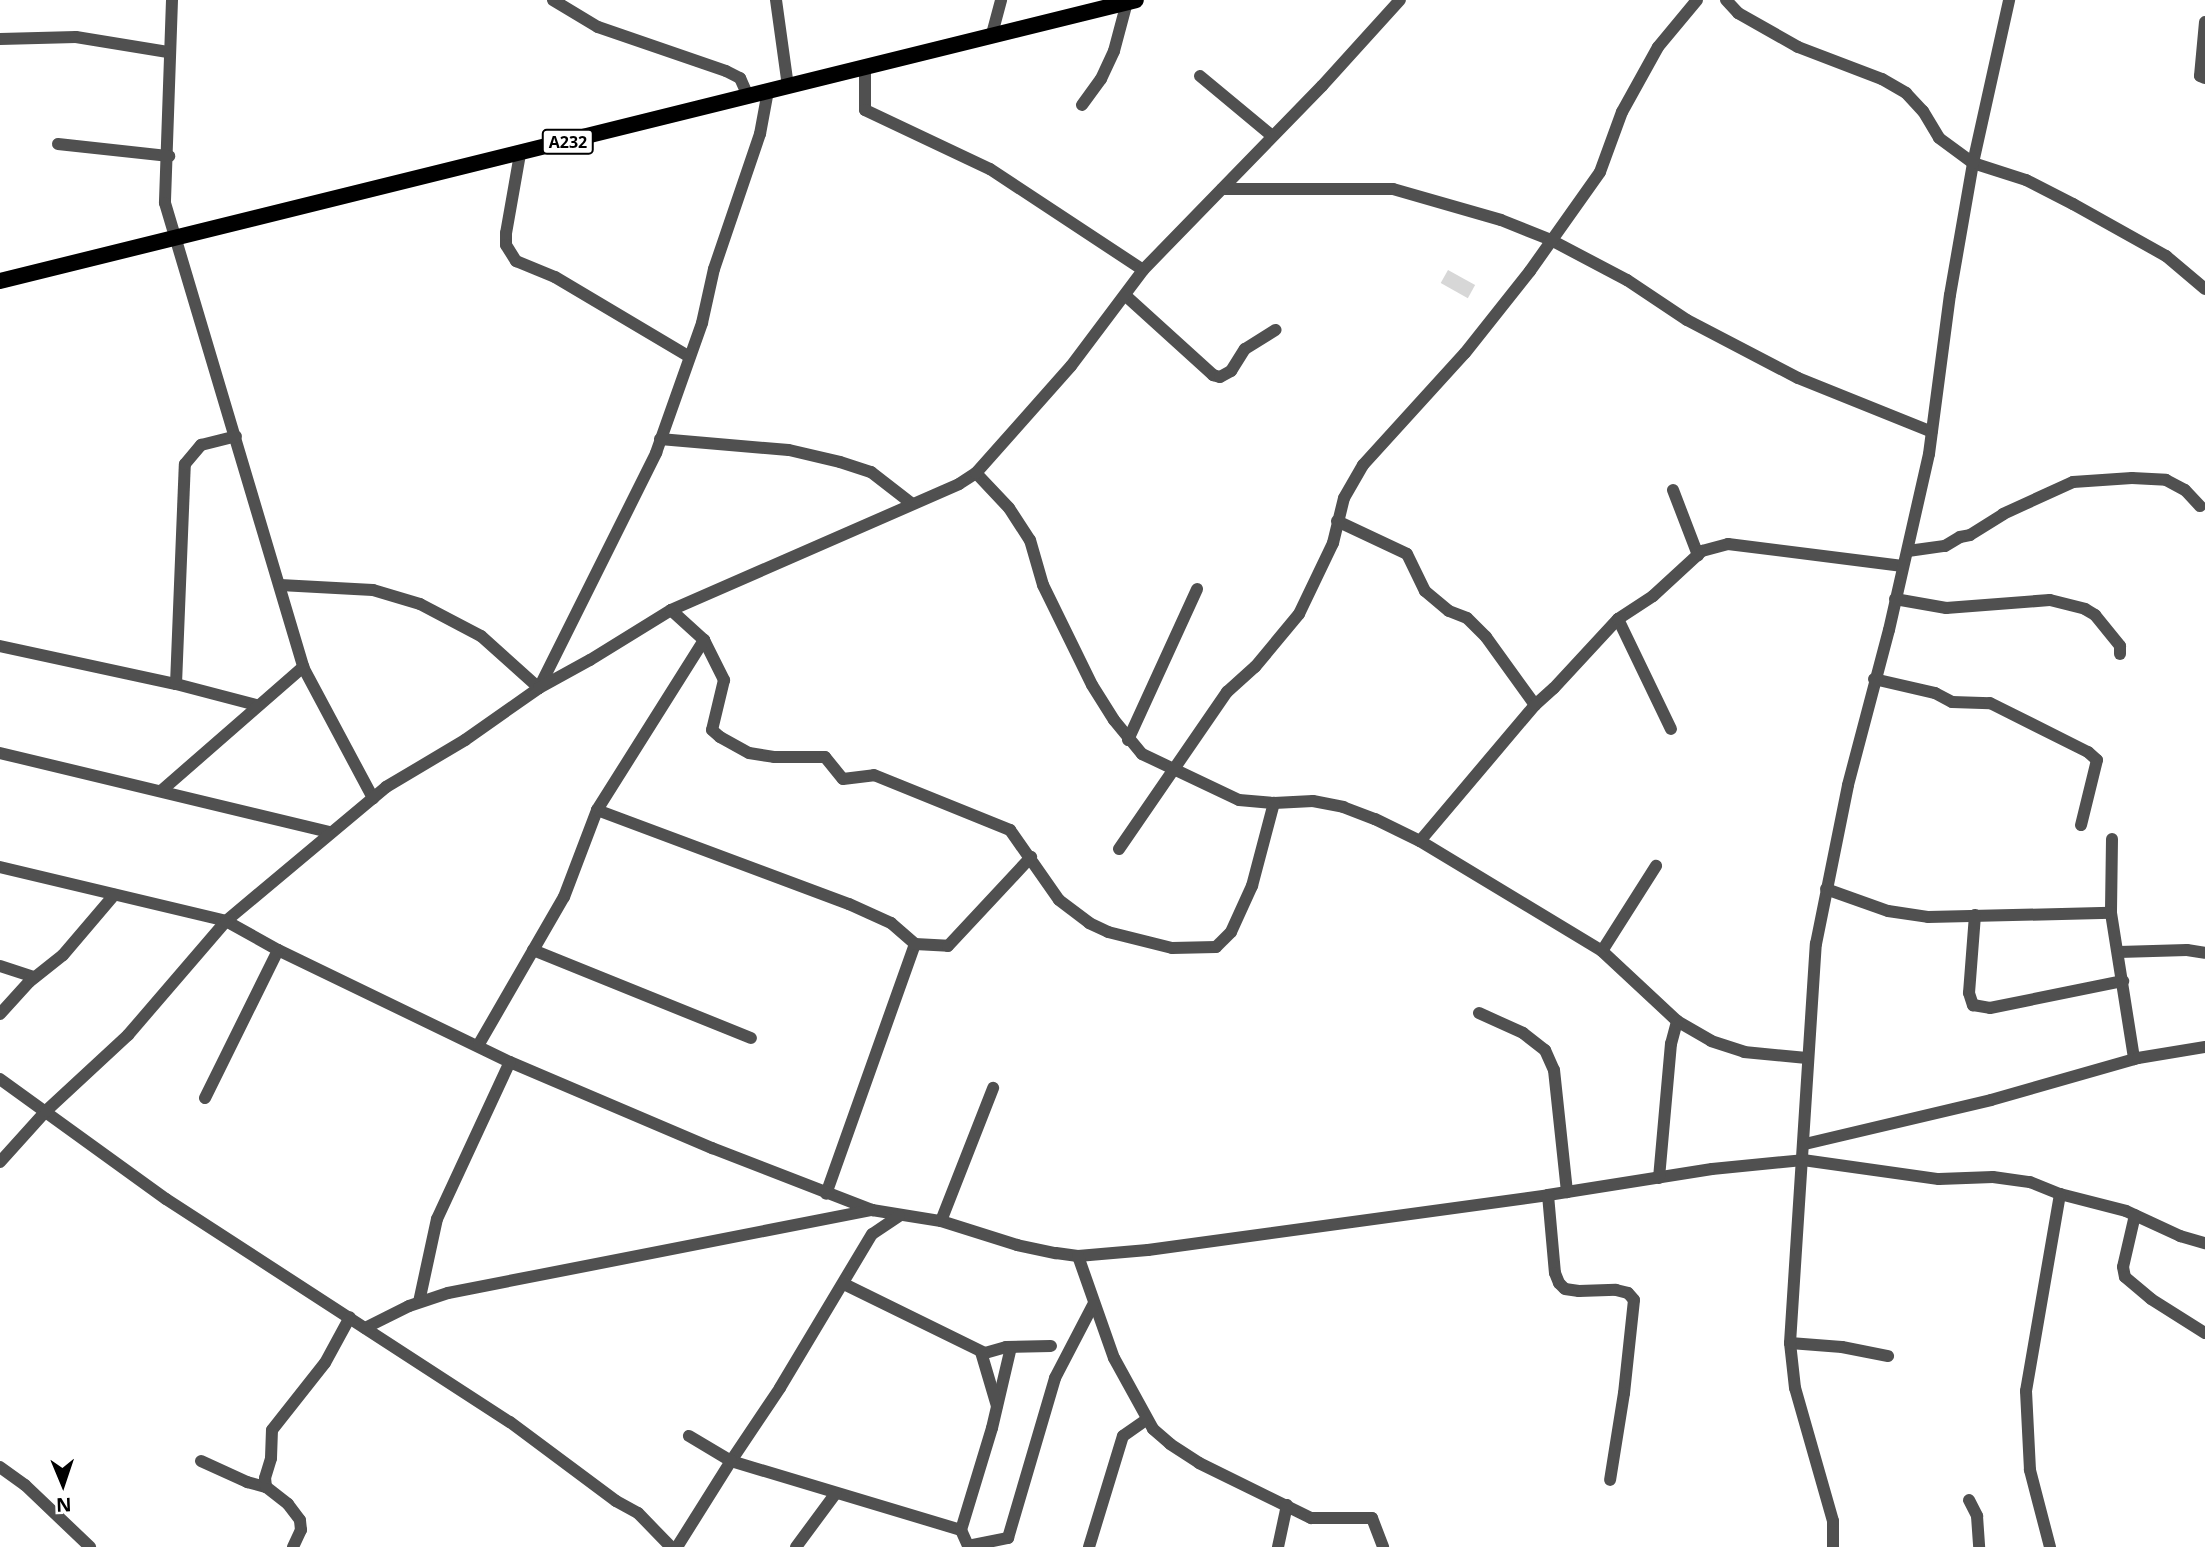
<!DOCTYPE html>
<style>
body{margin:0}
#map{position:relative;width:2205px;height:1547px;overflow:hidden;background:#fff;font-family:"Open Sans",sans-serif}
div>[style]{position:absolute}
[style*='--x']{left:calc(var(--x)*1px);top:calc(var(--y)*1px);width:calc(var(--w)*1px);rotate:calc(var(--a)*1deg)}
.green>*{inset:0;background:#d7d7d7;transform-origin:0 0}
.minor>*{height:12px;margin:-6px;padding:0 6px;transform-origin:6px;border-radius:6px;background:#505050}
.major>*{height:16px;margin:-8px;padding:0 8px;transform-origin:8px;border-radius:8px;background:#000}
span{translate:-50% -50%;white-space:nowrap;text-align:center;line-height:1.15;-webkit-text-stroke:5px #fff;paint-order:stroke}
.shield-label span{padding:2px 5px;background:#fff;border:2px solid;border-radius:5px;-webkit-text-stroke-width:0}
.shield-label{font-size:16px;color:#000;font-weight:700}
.north{position:absolute;left:28px;top:1449px;width:70px;height:70px;-webkit-text-stroke:5px #fff;paint-order:stroke;rotate:178deg;font-size:19px;font-weight:700;line-height:28px;text-align:center;color:#000}
.north::after{content:'';display:block;margin:auto;width:24px;height:32px;background:#000;clip-path:polygon(50% 0,100% 100%,50% 72%,0 100%)}
</style>
<div id="map">
<div class="green">
<div style="left:1448px;top:270px;width:31px;height:15px;rotate:29deg"></div>
</div>
<div class="minor">
<div style="--x:172;--y:0;--w:203;--a:92"></div>
<div style="--x:165;--y:203;--w:484;--a:73.4"></div>
<div style="--x:303;--y:667;--w:149;--a:61.9"></div>
<div style="--x:553;--y:0;--w:52;--a:31"></div>
<div style="--x:598;--y:27;--w:135;--a:19"></div>
<div style="--x:726;--y:71;--w:16;--a:27"></div>
<div style="--x:740;--y:78;--w:20;--a:66"></div>
<div style="--x:776;--y:0;--w:88;--a:82.1"></div>
<div style="--x:1726;--y:0;--w:18;--a:47"></div>
<div style="--x:1738;--y:13;--w:69;--a:29.5"></div>
<div style="--x:1798;--y:47;--w:90;--a:20.9"></div>
<div style="--x:1882;--y:79;--w:28;--a:30"></div>
<div style="--x:1906;--y:93;--w:25;--a:47"></div>
<div style="--x:1923;--y:111;--w:31;--a:59"></div>
<div style="--x:1939;--y:138;--w:42;--a:36.3"></div>
<div style="--x:1973;--y:163;--w:56;--a:17.8"></div>
<div style="--x:2026;--y:180;--w:53;--a:27.1"></div>
<div style="--x:2073;--y:204;--w:107;--a:29.2"></div>
<div style="--x:2166;--y:256;--w:51;--a:40.2"></div>
<div style="--x:2205;--y:22;--w:54;--a:95.3"></div>
<div style="--x:2200;--y:76;--w:5;--a:22"></div>
<div style="--x:992;--y:34;--w:35;--a:-75"></div>
<div style="--x:0;--y:39;--w:76;--a:-1.5"></div>
<div style="--x:76;--y:37;--w:93;--a:9.3"></div>
<div style="--x:865;--y:67;--w:43;--a:90"></div>
<div style="--x:865;--y:110;--w:138;--a:25.3"></div>
<div style="--x:990;--y:169;--w:183;--a:33.4"></div>
<div style="--x:1200;--y:76;--w:92;--a:39.7"></div>
<div style="--x:1082;--y:105;--w:32;--a:-54"></div>
<div style="--x:1101;--y:79;--w:31;--a:-65"></div>
<div style="--x:1114;--y:51;--w:51;--a:-75.1"></div>
<div style="--x:58;--y:144;--w:112;--a:6.2"></div>
<div style="--x:520;--y:154;--w:80;--a:100"></div>
<div style="--x:506;--y:233;--w:12;--a:90"></div>
<div style="--x:506;--y:245;--w:19;--a:58"></div>
<div style="--x:516;--y:261;--w:42;--a:22.3"></div>
<div style="--x:555;--y:277;--w:155;--a:30.7"></div>
<div style="--x:1222;--y:189;--w:171;--a:0"></div>
<div style="--x:1393;--y:189;--w:112;--a:16"></div>
<div style="--x:1501;--y:220;--w:54;--a:21.8"></div>
<div style="--x:1551;--y:240;--w:86;--a:27.8"></div>
<div style="--x:1627;--y:280;--w:72;--a:33.7"></div>
<div style="--x:1687;--y:320;--w:125;--a:27.6"></div>
<div style="--x:1798;--y:378;--w:144;--a:21.9"></div>
<div style="--x:1126;--y:296;--w:118;--a:42.2"></div>
<div style="--x:1213;--y:375;--w:7;--a:16"></div>
<div style="--x:1220;--y:377;--w:13;--a:-29"></div>
<div style="--x:1231;--y:371;--w:26;--a:-58"></div>
<div style="--x:1245;--y:349;--w:36;--a:-32"></div>
<div style="--x:660;--y:439;--w:129;--a:4.9"></div>
<div style="--x:789;--y:450;--w:52;--a:13.2"></div>
<div style="--x:840;--y:462;--w:33;--a:18"></div>
<div style="--x:871;--y:472;--w:51;--a:37.8"></div>
<div style="--x:976;--y:473;--w:48;--a:46.7"></div>
<div style="--x:1009;--y:508;--w:38;--a:57"></div>
<div style="--x:1030;--y:540;--w:47;--a:73.9"></div>
<div style="--x:1043;--y:585;--w:111;--a:63.9"></div>
<div style="--x:1092;--y:685;--w:41;--a:57.8"></div>
<div style="--x:1114;--y:720;--w:44;--a:50.5"></div>
<div style="--x:1142;--y:754;--w:107;--a:25.4"></div>
<div style="--x:1239;--y:800;--w:35;--a:5"></div>
<div style="--x:1274;--y:803;--w:39;--a:-3"></div>
<div style="--x:1313;--y:801;--w:31;--a:11"></div>
<div style="--x:1343;--y:807;--w:34;--a:21"></div>
<div style="--x:1375;--y:819;--w:50;--a:26.1"></div>
<div style="--x:1420;--y:841;--w:213;--a:31.1"></div>
<div style="--x:1602;--y:951;--w:103;--a:43"></div>
<div style="--x:1677;--y:1021;--w:39;--a:30"></div>
<div style="--x:1711;--y:1041;--w:35;--a:18"></div>
<div style="--x:1744;--y:1052;--w:63;--a:5.4"></div>
<div style="--x:1673;--y:490;--w:70;--a:69"></div>
<div style="--x:1337;--y:521;--w:77;--a:25.2"></div>
<div style="--x:1407;--y:554;--w:41;--a:64.1"></div>
<div style="--x:1425;--y:591;--w:31;--a:40"></div>
<div style="--x:1449;--y:611;--w:19;--a:21"></div>
<div style="--x:1467;--y:618;--w:27;--a:45"></div>
<div style="--x:1486;--y:637;--w:84;--a:54.2"></div>
<div style="--x:1908;--y:551;--w:37;--a:-8"></div>
<div style="--x:1945;--y:546;--w:17;--a:-31"></div>
<div style="--x:1960;--y:537;--w:10;--a:-11"></div>
<div style="--x:1970;--y:535;--w:39;--a:-32"></div>
<div style="--x:2003;--y:514;--w:77;--a:-24.6"></div>
<div style="--x:2073;--y:482;--w:59;--a:-3.9"></div>
<div style="--x:2132;--y:478;--w:34;--a:3"></div>
<div style="--x:2166;--y:480;--w:21;--a:28"></div>
<div style="--x:2185;--y:490;--w:22;--a:47"></div>
<div style="--x:280;--y:585;--w:93;--a:3.1"></div>
<div style="--x:373;--y:590;--w:49;--a:16.6"></div>
<div style="--x:420;--y:604;--w:69;--a:27.7"></div>
<div style="--x:481;--y:636;--w:78;--a:41.9"></div>
<div style="--x:539;--y:688;--w:263;--a:-63.5"></div>
<div style="--x:656;--y:453;--w:138;--a:-70.5"></div>
<div style="--x:702;--y:323;--w:55;--a:-77.5"></div>
<div style="--x:714;--y:269;--w:143;--a:-71.2"></div>
<div style="--x:760;--y:134;--w:44;--a:-79.5"></div>
<div style="--x:1895;--y:599;--w:52;--a:10"></div>
<div style="--x:1946;--y:608;--w:104;--a:-4.4"></div>
<div style="--x:2050;--y:600;--w:36;--a:14"></div>
<div style="--x:2085;--y:609;--w:12;--a:31"></div>
<div style="--x:2095;--y:615;--w:40;--a:51"></div>
<div style="--x:2120;--y:646;--w:8;--a:90"></div>
<div style="--x:671;--y:610;--w:45;--a:42.3"></div>
<div style="--x:704;--y:640;--w:45;--a:63.4"></div>
<div style="--x:724;--y:680;--w:51;--a:103.5"></div>
<div style="--x:712;--y:730;--w:11;--a:41"></div>
<div style="--x:720;--y:737;--w:33;--a:29"></div>
<div style="--x:749;--y:753;--w:25;--a:9"></div>
<div style="--x:774;--y:757;--w:51;--a:0"></div>
<div style="--x:825;--y:757;--w:28;--a:51"></div>
<div style="--x:843;--y:779;--w:31;--a:-7"></div>
<div style="--x:874;--y:775;--w:147;--a:22"></div>
<div style="--x:1010;--y:830;--w:85;--a:55"></div>
<div style="--x:1059;--y:900;--w:38;--a:37"></div>
<div style="--x:1089;--y:923;--w:21;--a:25"></div>
<div style="--x:1108;--y:932;--w:66;--a:14"></div>
<div style="--x:1172;--y:948;--w:44;--a:-1.3"></div>
<div style="--x:1216;--y:947;--w:21;--a:-45"></div>
<div style="--x:1231;--y:932;--w:51;--a:-65.5"></div>
<div style="--x:1252;--y:886;--w:86;--a:-75.2"></div>
<div style="--x:1618;--y:619;--w:122;--a:64.3"></div>
<div style="--x:0;--y:646;--w:180;--a:12.2"></div>
<div style="--x:176;--y:684;--w:83;--a:14.7"></div>
<div style="--x:1874;--y:679;--w:63;--a:12.9"></div>
<div style="--x:1935;--y:693;--w:19;--a:28"></div>
<div style="--x:1952;--y:702;--w:38;--a:2"></div>
<div style="--x:1990;--y:703;--w:110;--a:26.6"></div>
<div style="--x:2088;--y:752;--w:12;--a:42"></div>
<div style="--x:2097;--y:760;--w:67;--a:103.8"></div>
<div style="--x:176;--y:684;--w:220;--a:-87.7"></div>
<div style="--x:185;--y:464;--w:25;--a:-50"></div>
<div style="--x:201;--y:445;--w:36;--a:-14"></div>
<div style="--x:1128;--y:740;--w:166;--a:-65.4"></div>
<div style="--x:0;--y:753;--w:339;--a:13.5"></div>
<div style="--x:161;--y:791;--w:189;--a:-41.1"></div>
<div style="--x:597;--y:810;--w:269;--a:20.5"></div>
<div style="--x:849;--y:904;--w:46;--a:24.3"></div>
<div style="--x:891;--y:923;--w:32;--a:41"></div>
<div style="--x:915;--y:944;--w:265;--a:109.6"></div>
<div style="--x:2112;--y:839;--w:74;--a:90.8"></div>
<div style="--x:2111;--y:913;--w:148;--a:81"></div>
<div style="--x:1420;--y:841;--w:178;--a:-49.8"></div>
<div style="--x:1535;--y:705;--w:25;--a:-42"></div>
<div style="--x:1554;--y:688;--w:94;--a:-47.2"></div>
<div style="--x:1618;--y:619;--w:42;--a:-33.3"></div>
<div style="--x:1653;--y:596;--w:67;--a:-42.6"></div>
<div style="--x:1702;--y:551;--w:27;--a:-15"></div>
<div style="--x:1728;--y:544;--w:176;--a:7.2"></div>
<div style="--x:1119;--y:849;--w:191;--a:-55.5"></div>
<div style="--x:1227;--y:692;--w:38;--a:-42"></div>
<div style="--x:1255;--y:667;--w:69;--a:-50.3"></div>
<div style="--x:1299;--y:614;--w:79;--a:-64.4"></div>
<div style="--x:1333;--y:543;--w:46;--a:-76.3"></div>
<div style="--x:1344;--y:498;--w:38;--a:-60"></div>
<div style="--x:1363;--y:465;--w:151;--a:-47.7"></div>
<div style="--x:1465;--y:353;--w:105;--a:-51.6"></div>
<div style="--x:1530;--y:271;--w:121;--a:-54.7"></div>
<div style="--x:1600;--y:172;--w:64;--a:-69.9"></div>
<div style="--x:1622;--y:112;--w:74;--a:-61"></div>
<div style="--x:1658;--y:47;--w:61;--a:-50.3"></div>
<div style="--x:0;--y:867;--w:232;--a:13.4"></div>
<div style="--x:226;--y:921;--w:60;--a:29.1"></div>
<div style="--x:278;--y:950;--w:258;--a:25.8"></div>
<div style="--x:510;--y:1062;--w:220;--a:23.1"></div>
<div style="--x:712;--y:1148;--w:172;--a:21.2"></div>
<div style="--x:872;--y:1210;--w:70;--a:9.1"></div>
<div style="--x:941;--y:1221;--w:80;--a:17.5"></div>
<div style="--x:1017;--y:1245;--w:40;--a:12"></div>
<div style="--x:1056;--y:1253;--w:22;--a:8"></div>
<div style="--x:1078;--y:1256;--w:70;--a:-4.9"></div>
<div style="--x:1148;--y:1250;--w:404;--a:-7.8"></div>
<div style="--x:1548;--y:1195;--w:166;--a:-9"></div>
<div style="--x:1712;--y:1169;--w:91;--a:-5.6"></div>
<div style="--x:1803;--y:1160;--w:137;--a:8"></div>
<div style="--x:1939;--y:1179;--w:54;--a:-2.1"></div>
<div style="--x:1993;--y:1177;--w:37;--a:8"></div>
<div style="--x:2030;--y:1182;--w:32;--a:22"></div>
<div style="--x:2060;--y:1194;--w:68;--a:14.4"></div>
<div style="--x:2126;--y:1211;--w:60;--a:24.8"></div>
<div style="--x:2180;--y:1236;--w:26;--a:16"></div>
<div style="--x:1826;--y:889;--w:66;--a:19.5"></div>
<div style="--x:1888;--y:911;--w:40;--a:8.5"></div>
<div style="--x:1928;--y:917;--w:183;--a:-1.3"></div>
<div style="--x:1975;--y:915;--w:78;--a:94.4"></div>
<div style="--x:1969;--y:993;--w:13;--a:72"></div>
<div style="--x:1973;--y:1005;--w:17;--a:10"></div>
<div style="--x:1990;--y:1008;--w:136;--a:-11.5"></div>
<div style="--x:915;--y:944;--w:33;--a:3"></div>
<div style="--x:948;--y:946;--w:122;--a:-47"></div>
<div style="--x:533;--y:950;--w:235;--a:22"></div>
<div style="--x:1602;--y:951;--w:101;--a:-57.6"></div>
<div style="--x:2119;--y:952;--w:68;--a:-1.7"></div>
<div style="--x:2187;--y:950;--w:18;--a:9"></div>
<div style="--x:0;--y:966;--w:36;--a:18"></div>
<div style="--x:1479;--y:1013;--w:48;--a:24.4"></div>
<div style="--x:1523;--y:1033;--w:28;--a:38"></div>
<div style="--x:1545;--y:1050;--w:22;--a:66"></div>
<div style="--x:1554;--y:1070;--w:123;--a:83.9"></div>
<div style="--x:0;--y:1014;--w:43;--a:-47.8"></div>
<div style="--x:29;--y:982;--w:43;--a:-38.5"></div>
<div style="--x:63;--y:955;--w:79;--a:-49.6"></div>
<div style="--x:479;--y:1044;--w:170;--a:-60"></div>
<div style="--x:564;--y:897;--w:93;--a:-69.2"></div>
<div style="--x:597;--y:810;--w:201;--a:-57.8"></div>
<div style="--x:0;--y:1079;--w:205;--a:35.9"></div>
<div style="--x:166;--y:1199;--w:410;--a:33"></div>
<div style="--x:510;--y:1422;--w:132;--a:36.7"></div>
<div style="--x:616;--y:1501;--w:25;--a:29"></div>
<div style="--x:638;--y:1513;--w:47;--a:45.9"></div>
<div style="--x:205;--y:1098;--w:165;--a:-63.7"></div>
<div style="--x:1805;--y:1144;--w:191;--a:-13.3"></div>
<div style="--x:1991;--y:1100;--w:153;--a:-15.9"></div>
<div style="--x:2138;--y:1058;--w:68;--a:-9.3"></div>
<div style="--x:0;--y:1162;--w:69;--a:-48"></div>
<div style="--x:46;--y:1111;--w:112;--a:-42.8"></div>
<div style="--x:128;--y:1035;--w:150;--a:-49.3"></div>
<div style="--x:226;--y:921;--w:209;--a:-39.9"></div>
<div style="--x:386;--y:787;--w:92;--a:-30.7"></div>
<div style="--x:465;--y:740;--w:90;--a:-35.1"></div>
<div style="--x:539;--y:688;--w:58;--a:-28.8"></div>
<div style="--x:590;--y:660;--w:95;--a:-31.7"></div>
<div style="--x:671;--y:610;--w:314;--a:-23.6"></div>
<div style="--x:959;--y:484;--w:20;--a:-33"></div>
<div style="--x:976;--y:473;--w:143;--a:-48.4"></div>
<div style="--x:1071;--y:366;--w:120;--a:-53.1"></div>
<div style="--x:1143;--y:270;--w:257;--a:-45.8"></div>
<div style="--x:1322;--y:86;--w:116;--a:-47.8"></div>
<div style="--x:1659;--y:1178;--w:135;--a:-84.9"></div>
<div style="--x:1671;--y:1044;--w:24;--a:-75"></div>
<div style="--x:1548;--y:1195;--w:78;--a:84.9"></div>
<div style="--x:1555;--y:1273;--w:11;--a:68"></div>
<div style="--x:1559;--y:1283;--w:8;--a:45"></div>
<div style="--x:1565;--y:1289;--w:14;--a:8"></div>
<div style="--x:1579;--y:1291;--w:37;--a:-2"></div>
<div style="--x:1616;--y:1290;--w:12;--a:14"></div>
<div style="--x:1628;--y:1293;--w:9;--a:49"></div>
<div style="--x:1634;--y:1300;--w:94;--a:96.1"></div>
<div style="--x:1624;--y:1393;--w:88;--a:99.1"></div>
<div style="--x:2135;--y:1215;--w:53;--a:103"></div>
<div style="--x:2123;--y:1267;--w:10;--a:79"></div>
<div style="--x:2125;--y:1277;--w:34;--a:40"></div>
<div style="--x:2151;--y:1299;--w:64;--a:32.2"></div>
<div style="--x:899;--y:1216;--w:32;--a:146"></div>
<div style="--x:872;--y:1234;--w:179;--a:120.9"></div>
<div style="--x:780;--y:1388;--w:88;--a:123.9"></div>
<div style="--x:731;--y:1461;--w:240;--a:16.7"></div>
<div style="--x:941;--y:1221;--w:143;--a:-68.6"></div>
<div style="--x:1078;--y:1256;--w:108;--a:70.6"></div>
<div style="--x:1114;--y:1358;--w:81;--a:61.2"></div>
<div style="--x:1153;--y:1429;--w:23;--a:41"></div>
<div style="--x:1170;--y:1444;--w:35;--a:33"></div>
<div style="--x:1199;--y:1463;--w:125;--a:26.2"></div>
<div style="--x:1311;--y:1518;--w:61;--a:0"></div>
<div style="--x:1372;--y:1518;--w:31;--a:69"></div>
<div style="--x:844;--y:1284;--w:157;--a:26.1"></div>
<div style="--x:985;--y:1353;--w:22;--a:-16"></div>
<div style="--x:1006;--y:1347;--w:45;--a:-1.3"></div>
<div style="--x:419;--y:1302;--w:85;--a:-77.8"></div>
<div style="--x:437;--y:1219;--w:173;--a:-65.1"></div>
<div style="--x:365;--y:1328;--w:49;--a:-26.6"></div>
<div style="--x:409;--y:1306;--w:41;--a:-18.4"></div>
<div style="--x:448;--y:1293;--w:432;--a:-11.1"></div>
<div style="--x:1790;--y:1343;--w:52;--a:4.4"></div>
<div style="--x:1842;--y:1347;--w:47;--a:11.1"></div>
<div style="--x:1011;--y:1347;--w:83;--a:103.2"></div>
<div style="--x:992;--y:1428;--w:107;--a:106.9"></div>
<div style="--x:961;--y:1530;--w:17;--a:66"></div>
<div style="--x:968;--y:1546;--w:41;--a:-11.3"></div>
<div style="--x:1008;--y:1538;--w:167;--a:-73.6"></div>
<div style="--x:1055;--y:1378;--w:82;--a:-62.5"></div>
<div style="--x:981;--y:1352;--w:56;--a:73.5"></div>
<div style="--x:201;--y:1461;--w:51;--a:24.5"></div>
<div style="--x:247;--y:1482;--w:20;--a:15"></div>
<div style="--x:0;--y:1467;--w:31;--a:36"></div>
<div style="--x:25;--y:1485;--w:90;--a:43.6"></div>
<div style="--x:1969;--y:1500;--w:18;--a:63"></div>
<div style="--x:1977;--y:1516;--w:31;--a:86"></div>
<div style="--x:293;--y:1547;--w:19;--a:-65"></div>
<div style="--x:301;--y:1530;--w:10;--a:-96"></div>
<div style="--x:300;--y:1520;--w:20;--a:-127"></div>
<div style="--x:288;--y:1504;--w:28;--a:-142"></div>
<div style="--x:266;--y:1487;--w:9;--a:-96"></div>
<div style="--x:265;--y:1478;--w:21;--a:-73"></div>
<div style="--x:271;--y:1458;--w:28;--a:-88"></div>
<div style="--x:272;--y:1430;--w:85;--a:-51.7"></div>
<div style="--x:325;--y:1363;--w:52;--a:-61.5"></div>
<div style="--x:677;--y:1547;--w:102;--a:-57.9"></div>
<div style="--x:731;--y:1461;--w:49;--a:-149.2"></div>
<div style="--x:796;--y:1547;--w:67;--a:-53.5"></div>
<div style="--x:1089;--y:1547;--w:116;--a:-73"></div>
<div style="--x:1123;--y:1436;--w:29;--a:-35"></div>
<div style="--x:1278;--y:1547;--w:43;--a:-77.9"></div>
<div style="--x:1833;--y:1547;--w:26;--a:-90"></div>
<div style="--x:1833;--y:1521;--w:138;--a:-105.9"></div>
<div style="--x:1795;--y:1388;--w:45;--a:-96.3"></div>
<div style="--x:1790;--y:1343;--w:400;--a:-86.3"></div>
<div style="--x:1816;--y:944;--w:162;--a:-78.6"></div>
<div style="--x:1848;--y:785;--w:160;--a:-75.2"></div>
<div style="--x:1889;--y:630;--w:180;--a:-77.2"></div>
<div style="--x:1929;--y:454;--w:160;--a:-82.5"></div>
<div style="--x:1950;--y:295;--w:134;--a:-80.1"></div>
<div style="--x:1973;--y:163;--w:167;--a:-77.5"></div>
<div style="--x:2050;--y:1547;--w:80;--a:-104.6"></div>
<div style="--x:2030;--y:1470;--w:79;--a:-92.9"></div>
<div style="--x:2026;--y:1391;--w:200;--a:-80.2"></div>
</div>
<div class="major">
<div style="--x:0;--y:281;--w:1170;--a:-13.89"></div>
</div>
<div class="shield-label">
<span style="left:568px;top:142px">A232</span>
</div>
<div class="north">N</div>
</div>
